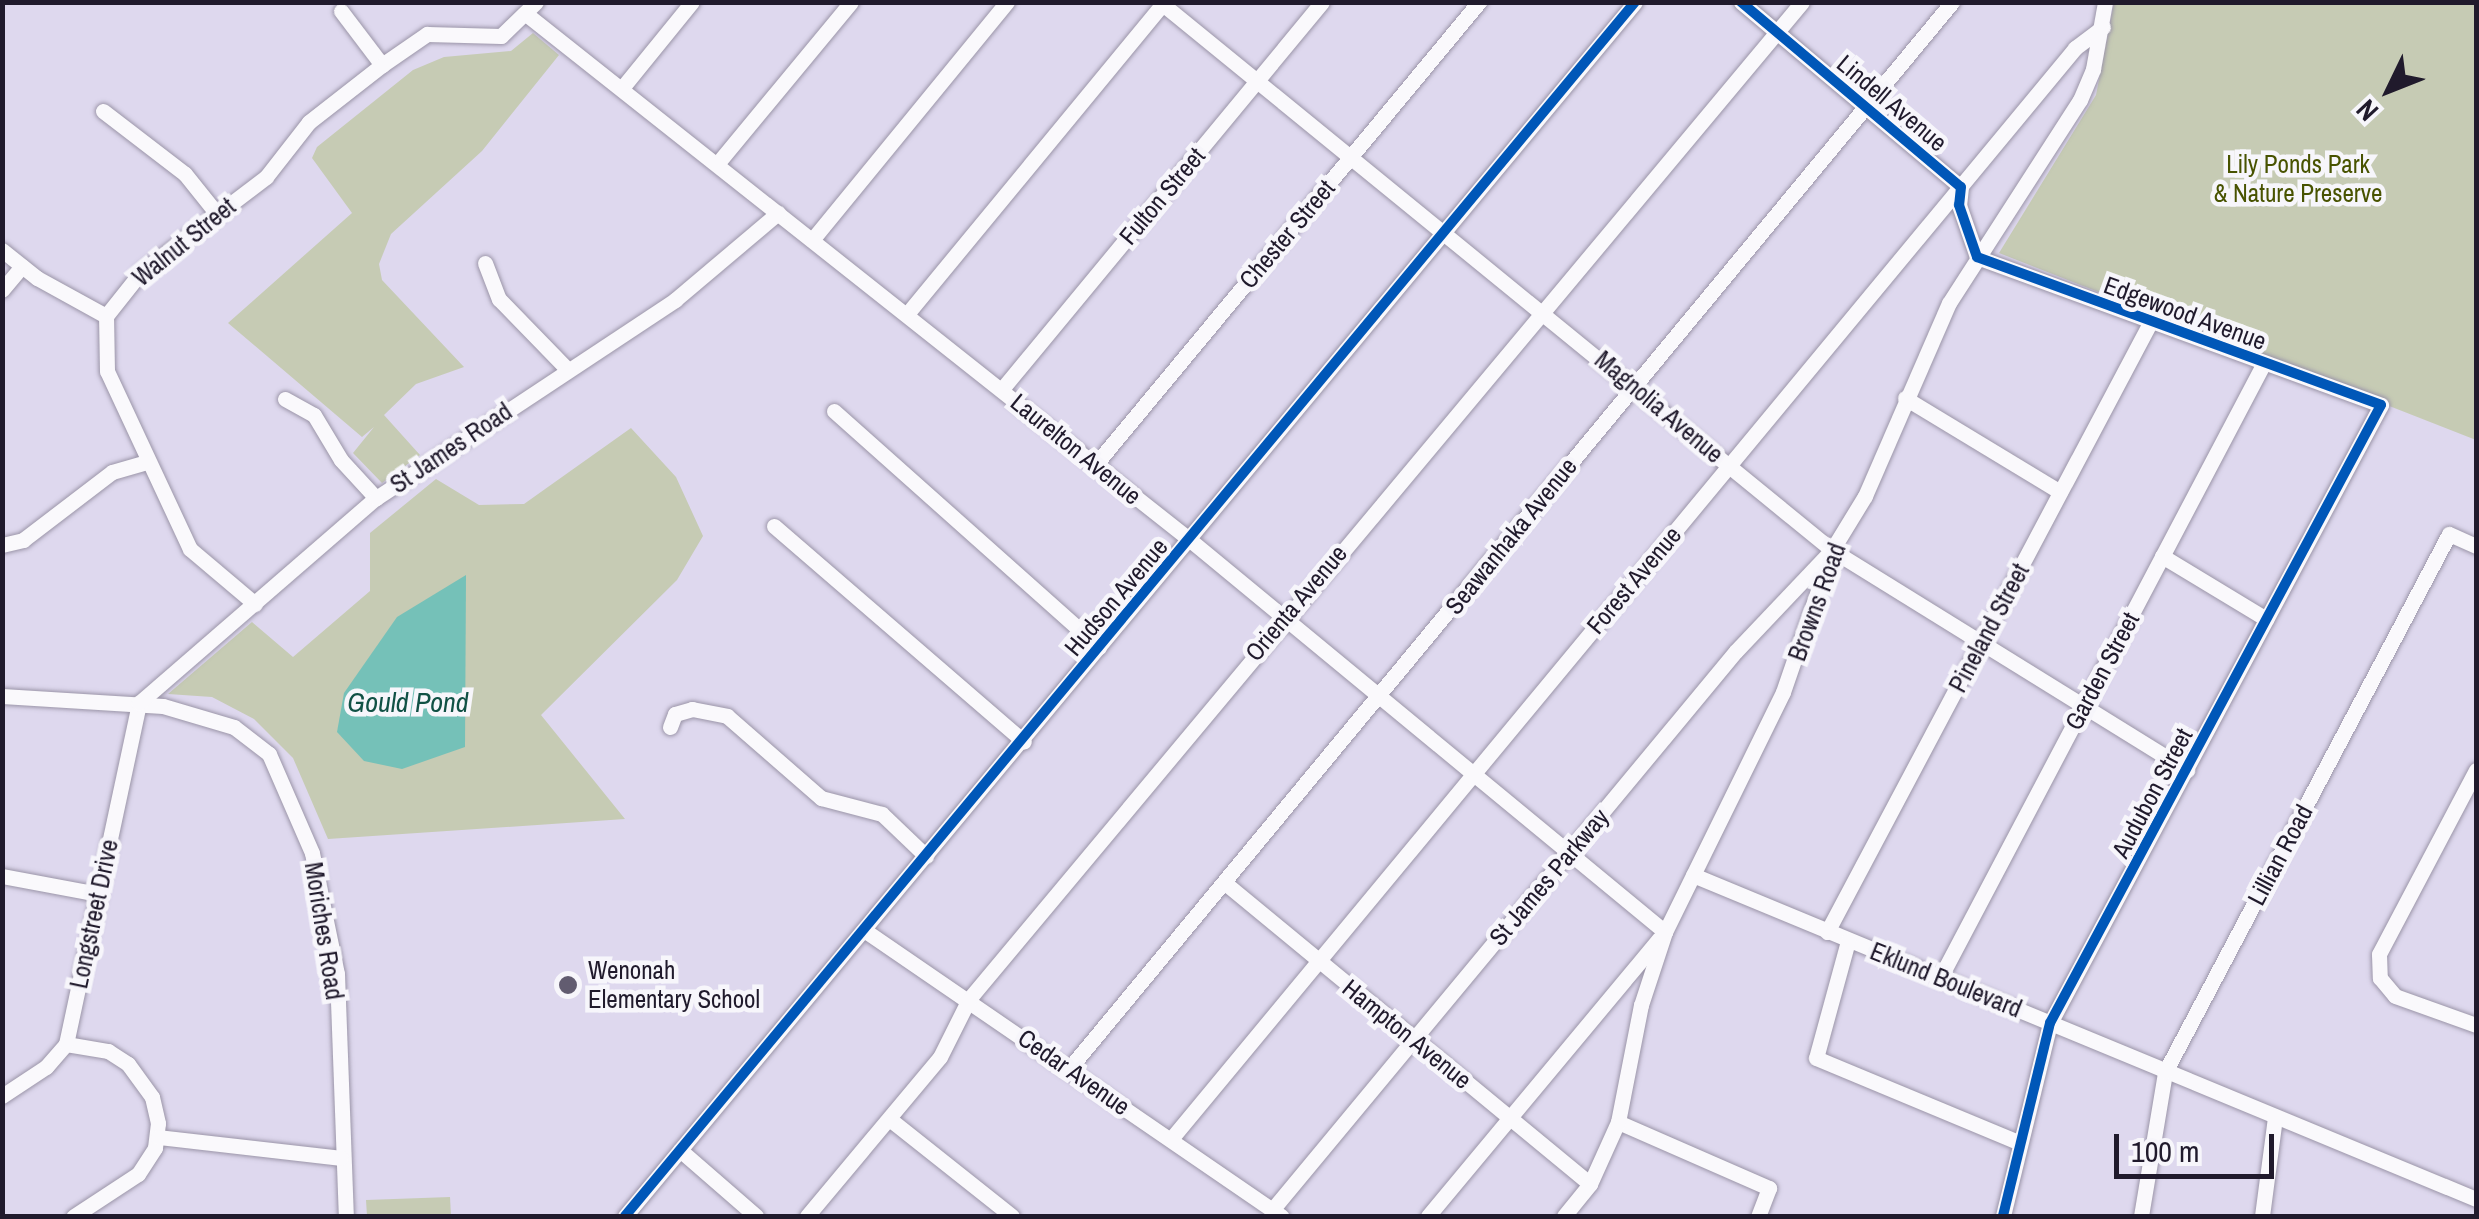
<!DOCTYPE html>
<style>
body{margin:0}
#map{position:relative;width:2479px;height:1219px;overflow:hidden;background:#ded8ee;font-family:"Archivo Narrow",sans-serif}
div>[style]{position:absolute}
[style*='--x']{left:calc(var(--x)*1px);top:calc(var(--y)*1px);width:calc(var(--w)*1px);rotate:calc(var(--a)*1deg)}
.green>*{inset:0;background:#c6cbb4}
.water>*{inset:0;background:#75c1b8}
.roads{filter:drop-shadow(0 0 2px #9b95a8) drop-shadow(0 0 2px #9b95a8)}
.minor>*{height:15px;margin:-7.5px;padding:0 7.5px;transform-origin:7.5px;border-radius:7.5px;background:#faf9fc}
.cycleway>*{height:10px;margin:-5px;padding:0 5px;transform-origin:5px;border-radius:5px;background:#0057b8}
.dots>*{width:28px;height:28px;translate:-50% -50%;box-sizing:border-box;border:5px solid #f7f6fb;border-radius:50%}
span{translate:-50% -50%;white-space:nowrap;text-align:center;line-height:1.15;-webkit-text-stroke:9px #f7f6fb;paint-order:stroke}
.street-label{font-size:25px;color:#201a2c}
.park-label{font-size:25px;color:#485301}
.poi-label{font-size:25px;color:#201a2c}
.left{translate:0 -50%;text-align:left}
.water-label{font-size:28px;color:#115145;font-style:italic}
.frame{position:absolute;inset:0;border:5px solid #201a2c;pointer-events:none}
.north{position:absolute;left:2339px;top:40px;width:100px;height:100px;-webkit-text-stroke:8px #f7f6fb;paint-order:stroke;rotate:227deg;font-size:28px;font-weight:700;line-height:40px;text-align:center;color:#201a2c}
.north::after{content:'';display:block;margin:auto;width:35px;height:45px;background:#201a2c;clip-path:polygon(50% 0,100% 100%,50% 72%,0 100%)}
.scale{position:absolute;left:2114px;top:1134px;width:160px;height:45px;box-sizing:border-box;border:5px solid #201a2c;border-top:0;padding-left:12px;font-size:30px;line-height:35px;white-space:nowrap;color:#201a2c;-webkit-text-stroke:8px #f7f6fb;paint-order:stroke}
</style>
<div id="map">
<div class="green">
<div style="clip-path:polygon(2114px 3px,2476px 3px,2476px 440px,1999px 253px,2096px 95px)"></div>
<div style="clip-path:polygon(533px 33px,559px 55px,482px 151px,391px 234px,379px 264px,382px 280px,464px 367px,416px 384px,384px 415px,420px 455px,382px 483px,353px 453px,374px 427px,362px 437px,228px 323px,352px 213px,312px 158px,317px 147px,413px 70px,444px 57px,511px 51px)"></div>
<div style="clip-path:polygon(631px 428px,676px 477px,703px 536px,677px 580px,541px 715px,625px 819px,328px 839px,293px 758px,254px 719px,212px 697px,168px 694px,252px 622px,293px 657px,370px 591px,370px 533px,436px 479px,479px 505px,524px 504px)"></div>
<div style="clip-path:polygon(450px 1197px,451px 1216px,367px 1216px,366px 1200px)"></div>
</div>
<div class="water">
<div style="clip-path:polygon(466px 575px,465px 747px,402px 769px,364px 761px,337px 732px,344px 693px,397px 617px)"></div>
</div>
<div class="roads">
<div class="minor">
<div style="--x:1160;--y:2;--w:867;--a:39.2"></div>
<div style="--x:1832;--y:550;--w:418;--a:31.8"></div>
<div style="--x:1741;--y:2;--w:287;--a:40.1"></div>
<div style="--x:1961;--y:187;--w:18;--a:96"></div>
<div style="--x:1959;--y:205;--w:55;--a:70.9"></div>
<div style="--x:1977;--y:257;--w:430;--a:20.1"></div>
<div style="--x:2381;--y:405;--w:701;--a:118.17"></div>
<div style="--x:2050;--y:1023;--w:199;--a:103.7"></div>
<div style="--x:341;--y:11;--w:68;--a:52.8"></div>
<div style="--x:526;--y:14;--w:847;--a:38.39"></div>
<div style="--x:1190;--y:540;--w:616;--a:39.53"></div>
<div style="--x:622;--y:88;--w:111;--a:-50.9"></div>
<div style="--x:103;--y:111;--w:103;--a:37.5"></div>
<div style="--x:185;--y:174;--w:51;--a:51.3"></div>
<div style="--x:717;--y:164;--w:210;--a:-50.4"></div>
<div style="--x:812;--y:240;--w:308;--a:-50.7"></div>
<div style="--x:2;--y:250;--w:45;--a:38.7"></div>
<div style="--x:37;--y:278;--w:79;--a:28.8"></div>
<div style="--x:485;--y:263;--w:39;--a:69"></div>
<div style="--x:499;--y:299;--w:99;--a:45.8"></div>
<div style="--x:2;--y:290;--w:31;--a:-50"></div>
<div style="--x:907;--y:314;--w:404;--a:-50.5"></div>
<div style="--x:1002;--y:389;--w:502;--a:-50.41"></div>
<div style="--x:1905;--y:398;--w:181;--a:31.2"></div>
<div style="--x:285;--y:399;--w:33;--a:29"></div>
<div style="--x:314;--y:415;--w:52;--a:59"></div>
<div style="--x:341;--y:460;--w:52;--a:47.4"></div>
<div style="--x:834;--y:411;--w:355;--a:41.7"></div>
<div style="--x:1095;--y:465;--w:602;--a:-50.33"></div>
<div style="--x:774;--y:526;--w:330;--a:40.8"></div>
<div style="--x:2;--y:545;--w:22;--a:-13"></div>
<div style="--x:23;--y:540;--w:112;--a:-37.4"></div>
<div style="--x:112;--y:472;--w:37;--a:-16"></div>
<div style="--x:2162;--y:556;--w:122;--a:31.2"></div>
<div style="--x:255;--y:604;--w:85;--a:-139.8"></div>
<div style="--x:190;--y:549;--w:196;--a:-115"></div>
<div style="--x:107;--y:371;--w:55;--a:-91"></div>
<div style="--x:106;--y:316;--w:56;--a:-51.5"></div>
<div style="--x:141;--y:272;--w:157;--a:-37.2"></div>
<div style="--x:266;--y:177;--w:70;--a:-52"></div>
<div style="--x:309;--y:122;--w:93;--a:-38"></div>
<div style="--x:382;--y:65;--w:55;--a:-34.6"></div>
<div style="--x:427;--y:34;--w:74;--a:1.5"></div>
<div style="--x:501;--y:36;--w:49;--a:-44.2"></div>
<div style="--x:2;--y:696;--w:161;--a:3.6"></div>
<div style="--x:163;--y:706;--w:74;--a:16.5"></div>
<div style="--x:234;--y:727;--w:44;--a:37.6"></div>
<div style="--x:269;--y:754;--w:108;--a:66.5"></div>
<div style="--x:312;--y:853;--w:124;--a:78.3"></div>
<div style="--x:337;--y:974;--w:242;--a:87.9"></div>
<div style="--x:670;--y:727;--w:14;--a:-69"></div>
<div style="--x:675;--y:714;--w:18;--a:-16"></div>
<div style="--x:692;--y:709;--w:36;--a:11"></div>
<div style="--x:727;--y:716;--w:125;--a:41.1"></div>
<div style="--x:821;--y:798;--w:63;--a:14.7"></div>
<div style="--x:882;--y:814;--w:61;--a:43.7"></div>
<div style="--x:2476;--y:770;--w:208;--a:117.8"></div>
<div style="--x:2379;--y:954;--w:24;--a:88"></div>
<div style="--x:2380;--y:978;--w:23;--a:50"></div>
<div style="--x:2395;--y:996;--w:86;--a:19.7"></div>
<div style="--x:1693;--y:875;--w:847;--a:22.48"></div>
<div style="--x:2;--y:876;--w:98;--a:10.6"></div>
<div style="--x:1225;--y:883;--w:473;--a:39.5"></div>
<div style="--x:864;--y:930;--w:506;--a:34.44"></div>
<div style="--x:1827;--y:932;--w:689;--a:-62.06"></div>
<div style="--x:1848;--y:941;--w:121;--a:105.3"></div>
<div style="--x:1816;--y:1058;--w:219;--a:22.6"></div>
<div style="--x:1940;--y:978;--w:695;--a:-62.22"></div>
<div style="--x:66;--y:1044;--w:43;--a:9.5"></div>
<div style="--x:108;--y:1051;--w:24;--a:33"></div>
<div style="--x:128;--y:1064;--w:41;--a:54"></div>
<div style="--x:152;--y:1097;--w:27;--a:77"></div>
<div style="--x:158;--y:1123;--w:25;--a:97"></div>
<div style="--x:155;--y:1148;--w:31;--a:123"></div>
<div style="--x:138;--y:1174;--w:77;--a:146.7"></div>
<div style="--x:1068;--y:1070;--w:1386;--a:-50.38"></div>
<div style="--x:2;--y:1096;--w:53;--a:-33.4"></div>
<div style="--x:46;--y:1067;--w:30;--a:-49"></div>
<div style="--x:66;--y:1044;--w:349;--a:-77.9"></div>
<div style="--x:139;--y:703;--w:313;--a:-40.9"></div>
<div style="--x:376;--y:498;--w:359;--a:-33.5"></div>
<div style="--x:675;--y:300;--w:135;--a:-40.2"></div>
<div style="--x:892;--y:1121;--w:153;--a:38.4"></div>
<div style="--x:1618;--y:1122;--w:165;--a:23.6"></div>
<div style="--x:1769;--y:1188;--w:30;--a:111"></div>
<div style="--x:158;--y:1137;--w:184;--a:6.5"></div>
<div style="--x:1171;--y:1139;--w:1417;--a:-50.35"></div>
<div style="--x:2075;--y:48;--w:35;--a:-37"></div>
<div style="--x:680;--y:1150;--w:101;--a:41"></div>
<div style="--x:1272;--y:1210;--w:726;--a:-50.31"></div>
<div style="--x:1736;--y:651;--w:139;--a:-46.5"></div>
<div style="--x:625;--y:1216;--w:1579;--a:-50.24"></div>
<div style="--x:807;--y:1216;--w:207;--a:-50.1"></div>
<div style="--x:940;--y:1057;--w:65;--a:-63.4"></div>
<div style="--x:969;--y:999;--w:1299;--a:-50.12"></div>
<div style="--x:1428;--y:1216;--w:361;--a:-50.2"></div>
<div style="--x:1564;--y:1216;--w:41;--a:-50.9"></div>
<div style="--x:1590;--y:1184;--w:68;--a:-65.7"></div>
<div style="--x:1618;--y:1122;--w:119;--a:-78.9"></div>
<div style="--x:1641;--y:1005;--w:77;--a:-71.8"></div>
<div style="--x:1665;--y:932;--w:267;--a:-63.8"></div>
<div style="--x:1783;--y:692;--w:150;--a:-71"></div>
<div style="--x:1832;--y:550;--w:63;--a:-58.6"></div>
<div style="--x:1865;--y:496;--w:210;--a:-66.5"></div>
<div style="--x:1949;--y:303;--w:242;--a:-57.2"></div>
<div style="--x:2080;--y:100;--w:34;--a:-67"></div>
<div style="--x:2093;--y:69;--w:68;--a:-79.8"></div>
<div style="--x:2141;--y:1216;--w:146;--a:-80.5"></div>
<div style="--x:2165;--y:1072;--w:608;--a:-62.17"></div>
<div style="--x:2449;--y:534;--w:30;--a:24"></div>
<div style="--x:2262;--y:1216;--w:100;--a:-82.5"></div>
</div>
</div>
<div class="cycleway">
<div style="--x:1741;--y:2;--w:287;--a:40.1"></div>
<div style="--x:1961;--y:187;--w:18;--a:96"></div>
<div style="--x:1959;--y:205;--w:55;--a:70.9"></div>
<div style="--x:1977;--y:257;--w:430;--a:20.1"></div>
<div style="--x:2381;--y:405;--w:701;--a:118.17"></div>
<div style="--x:2050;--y:1023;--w:199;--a:103.7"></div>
<div style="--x:625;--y:1216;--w:1579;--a:-50.24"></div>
</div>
<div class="dots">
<div style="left:568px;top:985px;background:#625c70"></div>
</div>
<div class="street-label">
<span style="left:1892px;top:103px;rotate:40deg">Lindell Avenue</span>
<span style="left:1162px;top:196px;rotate:-50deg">Fulton Street</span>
<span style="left:1287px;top:234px;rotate:-50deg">Chester Street</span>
<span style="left:184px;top:242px;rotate:-39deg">Walnut Street</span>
<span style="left:2185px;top:313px;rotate:20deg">Edgewood Avenue</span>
<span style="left:1659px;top:407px;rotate:40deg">Magnolia Avenue</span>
<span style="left:451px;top:448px;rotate:-34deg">St James Road</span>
<span style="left:1076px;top:449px;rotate:39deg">Laurelton Avenue</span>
<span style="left:1511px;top:536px;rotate:-51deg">Seawanhaka Avenue</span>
<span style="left:1634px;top:580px;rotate:-50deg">Forest Avenue</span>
<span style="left:1116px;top:597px;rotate:-50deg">Hudson Avenue</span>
<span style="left:1817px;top:602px;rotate:-70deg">Browns Road</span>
<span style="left:1296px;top:603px;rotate:-50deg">Orienta Avenue</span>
<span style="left:1989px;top:628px;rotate:-62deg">Pineland Street</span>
<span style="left:2102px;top:671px;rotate:-62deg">Garden Street</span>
<span style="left:2152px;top:793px;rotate:-62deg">Audubon Street</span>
<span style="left:2280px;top:855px;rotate:-62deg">Lillian Road</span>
<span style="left:1549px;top:877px;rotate:-50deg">St James Parkway</span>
<span style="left:94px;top:914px;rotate:-78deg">Longstreet Drive</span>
<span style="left:324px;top:931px;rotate:81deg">Moriches Road</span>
<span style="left:1946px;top:980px;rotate:22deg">Eklund Boulevard</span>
<span style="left:1407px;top:1034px;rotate:39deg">Hampton Avenue</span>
<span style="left:1074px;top:1072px;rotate:35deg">Cedar Avenue</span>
</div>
<div class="park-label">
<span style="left:2298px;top:179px">Lily Ponds Park<br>&amp; Nature Preserve</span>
</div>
<div class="poi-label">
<span class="left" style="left:588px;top:985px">Wenonah<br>Elementary School</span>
</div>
<div class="water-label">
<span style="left:408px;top:702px">Gould Pond</span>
</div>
<div class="frame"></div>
<div class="north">N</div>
<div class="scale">100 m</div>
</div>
